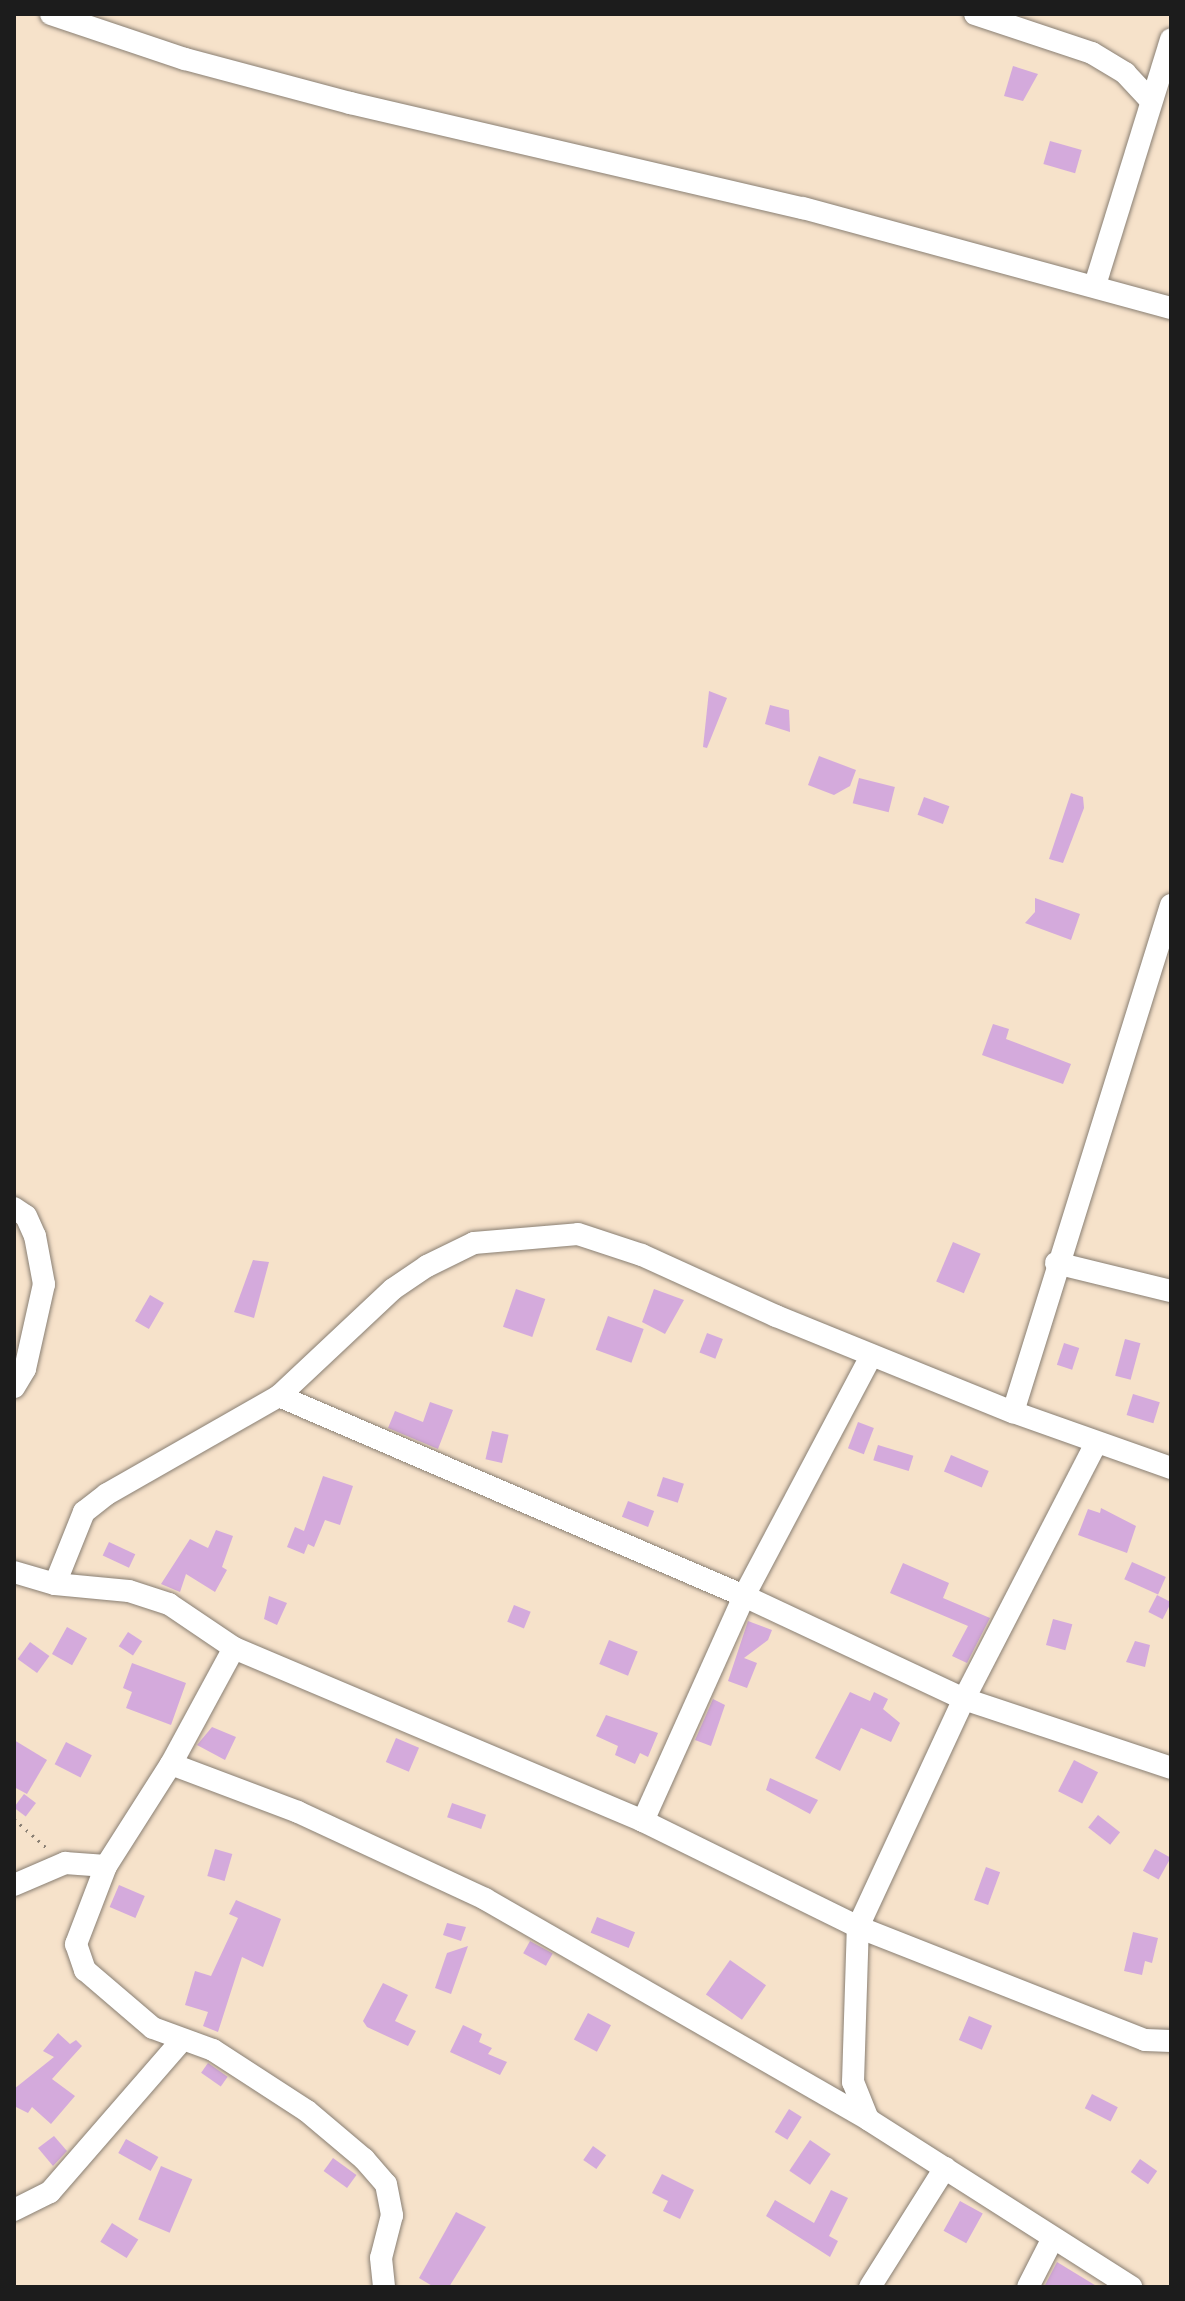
<!DOCTYPE html>
<style>
body{margin:0}
#map{position:relative;width:1185px;height:2301px;overflow:hidden;background:#f6e2ca;font-family:"IM FELL Double Pica",serif}
div>[style]{position:absolute}
[style*='--x']{left:calc(var(--x)*1px);top:calc(var(--y)*1px);width:calc(var(--w)*1px);rotate:calc(var(--a)*1deg)}
.building>*{inset:0;background:#d4aadc;transform-origin:0 0}
.path>*{height:3px;margin-top:-1.5px;transform-origin:0;background:repeating-linear-gradient(90deg,#897f73 0 2px,transparent 0 8px)}
.roads{filter:drop-shadow(0 0 2px #897f73) drop-shadow(0 0 2px #897f73)}
.minor>*{height:22px;margin:-11px;padding:0 11px;transform-origin:11px;border-radius:11px;background:#fff}
span{translate:-50% -50%;white-space:nowrap;text-align:center;line-height:1.15;-webkit-text-stroke:6px #fff;paint-order:stroke}
.frame{position:absolute;inset:0;border:16px solid #1c1c1c;pointer-events:none}
</style>
<div id="map">
<div class="building">
<div style="clip-path:polygon(1013px 66px,1038px 74px,1023px 101px,1004px 96px)"></div>
<div style="left:1050px;top:141px;width:33px;height:24px;rotate:16deg"></div>
<div style="clip-path:polygon(709px 691px,727px 698px,707px 748px,703px 747px)"></div>
<div style="clip-path:polygon(770px 705px,789px 710px,790px 732px,765px 724px)"></div>
<div style="clip-path:polygon(819px 756px,856px 770px,850px 786px,834px 795px,808px 785px)"></div>
<div style="left:859px;top:778px;width:37px;height:26px;rotate:14deg"></div>
<div style="clip-path:polygon(1071px 793px,1083px 797px,1084px 808px,1063px 863px,1049px 859px)"></div>
<div style="left:924px;top:797px;width:27px;height:19px;rotate:20deg"></div>
<div style="clip-path:polygon(1035px 898px,1080px 914px,1071px 940px,1025px 923px,1035px 912px)"></div>
<div style="clip-path:polygon(993px 1024px,1009px 1029px,1006px 1039px,1071px 1064px,1063px 1084px,982px 1055px)"></div>
<div style="left:953px;top:1242px;width:30px;height:43px;rotate:23deg"></div>
<div style="clip-path:polygon(253px 1260px,269px 1262px,254px 1318px,234px 1312px)"></div>
<div style="left:516px;top:1289px;width:31px;height:40px;rotate:19deg"></div>
<div style="clip-path:polygon(654px 1289px,684px 1300px,665px 1334px,642px 1322px)"></div>
<div style="left:150px;top:1295px;width:16px;height:30px;rotate:30deg"></div>
<div style="left:608px;top:1316px;width:38px;height:36px;rotate:20deg"></div>
<div style="left:707px;top:1333px;width:17px;height:21px;rotate:21deg"></div>
<div style="left:1125px;top:1339px;width:16px;height:38px;rotate:15deg"></div>
<div style="left:1064px;top:1343px;width:16px;height:23px;rotate:18deg"></div>
<div style="left:1133px;top:1394px;width:28px;height:22px;rotate:17deg"></div>
<div style="clip-path:polygon(430px 1402px,453px 1410px,438px 1449px,388px 1428px,395px 1411px,423px 1422px)"></div>
<div style="left:858px;top:1422px;width:17px;height:28px;rotate:21deg"></div>
<div style="left:492px;top:1431px;width:17px;height:29px;rotate:13deg"></div>
<div style="left:878px;top:1445px;width:37px;height:16px;rotate:17deg"></div>
<div style="left:951px;top:1455px;width:41px;height:18px;rotate:23deg"></div>
<div style="clip-path:polygon(323px 1476px,353px 1486px,340px 1525px,325px 1520px,314px 1547px,308px 1544px,304px 1554px,287px 1547px,295px 1527px,304px 1531px)"></div>
<div style="left:663px;top:1477px;width:22px;height:20px;rotate:18deg"></div>
<div style="left:628px;top:1501px;width:28px;height:17px;rotate:21deg"></div>
<div style="clip-path:polygon(1101px 1508px,1136px 1526px,1127px 1553px,1078px 1535px,1088px 1509px,1100px 1513px)"></div>
<div style="clip-path:polygon(216px 1530px,233px 1536px,222px 1567px,227px 1570px,215px 1592px,186px 1574px,180px 1592px,161px 1584px,190px 1539px,208px 1548px)"></div>
<div style="left:109px;top:1542px;width:29px;height:15px;rotate:25deg"></div>
<div style="left:1132px;top:1562px;width:37px;height:19px;rotate:24deg"></div>
<div style="clip-path:polygon(903px 1563px,949px 1583px,943px 1598px,990px 1618px,967px 1663px,952px 1656px,968px 1626px,890px 1593px)"></div>
<div style="left:1157px;top:1595px;width:16px;height:19px;rotate:27deg"></div>
<div style="clip-path:polygon(269px 1596px,287px 1603px,277px 1625px,264px 1619px)"></div>
<div style="left:514px;top:1605px;width:18px;height:18px;rotate:22deg"></div>
<div style="left:1053px;top:1619px;width:20px;height:27px;rotate:15deg"></div>
<div style="clip-path:polygon(748px 1621px,772px 1630px,768px 1640px,744px 1658px,757px 1663px,747px 1688px,728px 1681px)"></div>
<div style="left:67px;top:1627px;width:23px;height:31px;rotate:29deg"></div>
<div style="left:128px;top:1632px;width:17px;height:17px;rotate:33deg"></div>
<div style="left:609px;top:1640px;width:31px;height:26px;rotate:22deg"></div>
<div style="clip-path:polygon(1135px 1641px,1150px 1645px,1145px 1667px,1126px 1662px)"></div>
<div style="left:30px;top:1642px;width:24px;height:21px;rotate:36deg"></div>
<div style="clip-path:polygon(132px 1663px,186px 1683px,171px 1725px,126px 1708px,132px 1692px,123px 1688px)"></div>
<div style="clip-path:polygon(850px 1692px,870px 1701px,874px 1692px,888px 1699px,883px 1709px,900px 1723px,891px 1742px,861px 1728px,840px 1771px,815px 1758px)"></div>
<div style="clip-path:polygon(713px 1699px,725px 1705px,711px 1746px,695px 1740px)"></div>
<div style="clip-path:polygon(606px 1715px,658px 1733px,648px 1757px,640px 1753px,635px 1764px,615px 1755px,618px 1746px,596px 1736px)"></div>
<div style="clip-path:polygon(212px 1727px,236px 1737px,225px 1760px,197px 1745px)"></div>
<div style="left:396px;top:1738px;width:25px;height:26px;rotate:23deg"></div>
<div style="clip-path:polygon(14px 1740px,47px 1760px,27px 1794px,14px 1787px)"></div>
<div style="left:66px;top:1742px;width:29px;height:25px;rotate:27deg"></div>
<div style="left:1074px;top:1760px;width:27px;height:35px;rotate:27deg"></div>
<div style="clip-path:polygon(770px 1778px,818px 1800px,810px 1814px,766px 1790px)"></div>
<div style="left:24px;top:1794px;width:15px;height:17px;rotate:37deg"></div>
<div style="left:452px;top:1803px;width:36px;height:15px;rotate:19deg"></div>
<div style="left:1098px;top:1815px;width:28px;height:16px;rotate:38deg"></div>
<div style="left:215px;top:1849px;width:18px;height:28px;rotate:16deg"></div>
<div style="left:1155px;top:1849px;width:18px;height:25px;rotate:29deg"></div>
<div style="left:986px;top:1867px;width:15px;height:35px;rotate:20deg"></div>
<div style="left:119px;top:1885px;width:28px;height:24px;rotate:23deg"></div>
<div style="clip-path:polygon(236px 1900px,281px 1919px,263px 1967px,242px 1957px,218px 2032px,203px 2026px,208px 2012px,185px 2005px,195px 1971px,211px 1976px,238px 1918px,229px 1914px)"></div>
<div style="left:597px;top:1917px;width:41px;height:17px;rotate:22deg"></div>
<div style="clip-path:polygon(447px 1923px,466px 1927px,461px 1941px,443px 1935px)"></div>
<div style="clip-path:polygon(1133px 1932px,1158px 1938px,1152px 1963px,1145px 1961px,1142px 1975px,1124px 1971px)"></div>
<div style="left:530px;top:1941px;width:26px;height:14px;rotate:29deg"></div>
<div style="clip-path:polygon(468px 1946px,451px 1994px,435px 1988px,447px 1953px)"></div>
<div style="left:730px;top:1960px;width:44px;height:42px;rotate:35deg"></div>
<div style="clip-path:polygon(383px 1983px,408px 1995px,395px 2021px,416px 2031px,408px 2046px,367px 2027px,363px 2021px)"></div>
<div style="left:588px;top:2013px;width:26px;height:30px;rotate:28deg"></div>
<div style="left:969px;top:2016px;width:25px;height:26px;rotate:23deg"></div>
<div style="clip-path:polygon(463px 2025px,482px 2034px,479px 2042px,492px 2048px,488px 2054px,507px 2062px,500px 2075px,450px 2052px)"></div>
<div style="clip-path:polygon(58px 2033px,70px 2044px,76px 2040px,82px 2046px,52px 2079px,75px 2096px,51px 2124px,32px 2107px,28px 2113px,14px 2106px,14px 2089px,54px 2057px,43px 2051px)"></div>
<div style="left:208px;top:2063px;width:24px;height:12px;rotate:35deg"></div>
<div style="left:1092px;top:2094px;width:29px;height:16px;rotate:27deg"></div>
<div style="left:789px;top:2109px;width:15px;height:27px;rotate:32deg"></div>
<div style="clip-path:polygon(54px 2136px,67px 2151px,53px 2166px,38px 2148px)"></div>
<div style="left:126px;top:2139px;width:37px;height:16px;rotate:29deg"></div>
<div style="left:810px;top:2140px;width:25px;height:37px;rotate:34deg"></div>
<div style="left:593px;top:2146px;width:16px;height:17px;rotate:35deg"></div>
<div style="left:333px;top:2158px;width:29px;height:16px;rotate:36deg"></div>
<div style="left:1140px;top:2159px;width:21px;height:16px;rotate:35deg"></div>
<div style="left:161px;top:2166px;width:34px;height:58px;rotate:23deg"></div>
<div style="clip-path:polygon(662px 2174px,694px 2190px,680px 2219px,663px 2211px,668px 2201px,652px 2193px)"></div>
<div style="clip-path:polygon(831px 2190px,848px 2198px,829px 2236px,838px 2241px,830px 2257px,766px 2216px,775px 2200px,814px 2223px)"></div>
<div style="left:960px;top:2201px;width:26px;height:34px;rotate:29deg"></div>
<div style="clip-path:polygon(456px 2212px,486px 2227px,449px 2287px,434px 2287px,419px 2278px)"></div>
<div style="left:112px;top:2223px;width:31px;height:22px;rotate:32deg"></div>
<div style="clip-path:polygon(1057px 2262px,1098px 2287px,1044px 2287px)"></div>
</div>
<div class="path">
<div style="--x:14;--y:1819;--w:44;--a:41.3"></div>
</div>
<div class="roads">
<div class="minor">
<div style="--x:51;--y:14;--w:141;--a:18.6"></div>
<div style="--x:185;--y:59;--w:171;--a:14.9"></div>
<div style="--x:350;--y:103;--w:465;--a:13.1"></div>
<div style="--x:803;--y:208;--w:381;--a:15.2"></div>
<div style="--x:975;--y:14;--w:123;--a:18.4"></div>
<div style="--x:1092;--y:53;--w:39;--a:31"></div>
<div style="--x:1125;--y:73;--w:38;--a:47"></div>
<div style="--x:1095;--y:285;--w:257;--a:-72.8"></div>
<div style="--x:1171;--y:905;--w:531;--a:107.31"></div>
<div style="--x:1013;--y:1412;--w:168;--a:19.5"></div>
<div style="--x:14;--y:1208;--w:14;--a:34"></div>
<div style="--x:26;--y:1216;--w:22;--a:66"></div>
<div style="--x:35;--y:1236;--w:49;--a:79.4"></div>
<div style="--x:44;--y:1284;--w:87;--a:102.6"></div>
<div style="--x:25;--y:1369;--w:21;--a:121"></div>
<div style="--x:1056;--y:1263;--w:118;--a:13.7"></div>
<div style="--x:279;--y:1396;--w:156;--a:-43.2"></div>
<div style="--x:393;--y:1289;--w:41;--a:-34.1"></div>
<div style="--x:427;--y:1266;--w:52;--a:-26.1"></div>
<div style="--x:474;--y:1243;--w:104;--a:-4.9"></div>
<div style="--x:578;--y:1234;--w:67;--a:18.2"></div>
<div style="--x:642;--y:1255;--w:147;--a:24.5"></div>
<div style="--x:776;--y:1316;--w:256;--a:22.1"></div>
<div style="--x:14;--y:1572;--w:43;--a:16.3"></div>
<div style="--x:55;--y:1584;--w:74;--a:5.4"></div>
<div style="--x:129;--y:1591;--w:42;--a:18"></div>
<div style="--x:169;--y:1604;--w:78;--a:34.1"></div>
<div style="--x:234;--y:1648;--w:444;--a:22.9"></div>
<div style="--x:643;--y:1821;--w:240;--a:26.2"></div>
<div style="--x:858;--y:1927;--w:308;--a:21.5"></div>
<div style="--x:1145;--y:2040;--w:26;--a:2"></div>
<div style="--x:55;--y:1584;--w:78;--a:-68.1"></div>
<div style="--x:84;--y:1512;--w:29;--a:-38"></div>
<div style="--x:107;--y:1494;--w:198;--a:-29.7"></div>
<div style="--x:279;--y:1396;--w:506;--a:23.27"></div>
<div style="--x:744;--y:1596;--w:243;--a:25.1"></div>
<div style="--x:964;--y:1699;--w:218;--a:18.4"></div>
<div style="--x:171;--y:1764;--w:136;--a:20.7"></div>
<div style="--x:298;--y:1812;--w:206;--a:24.9"></div>
<div style="--x:485;--y:1899;--w:443;--a:29.9"></div>
<div style="--x:869;--y:2120;--w:311;--a:32.5"></div>
<div style="--x:643;--y:1821;--w:247;--a:-65.8"></div>
<div style="--x:744;--y:1596;--w:272;--a:-62.1"></div>
<div style="--x:106;--y:1866;--w:84;--a:111"></div>
<div style="--x:76;--y:1944;--w:28;--a:71"></div>
<div style="--x:85;--y:1970;--w:89;--a:40.5"></div>
<div style="--x:153;--y:2028;--w:64;--a:20.1"></div>
<div style="--x:213;--y:2050;--w:112;--a:33"></div>
<div style="--x:307;--y:2111;--w:75;--a:40.1"></div>
<div style="--x:364;--y:2159;--w:33;--a:49"></div>
<div style="--x:386;--y:2184;--w:32;--a:79"></div>
<div style="--x:392;--y:2215;--w:44;--a:104.3"></div>
<div style="--x:381;--y:2258;--w:29;--a:84"></div>
<div style="--x:14;--y:1885;--w:56;--a:-23.3"></div>
<div style="--x:65;--y:1863;--w:41;--a:4.2"></div>
<div style="--x:106;--y:1866;--w:121;--a:-57.5"></div>
<div style="--x:171;--y:1764;--w:132;--a:-61.5"></div>
<div style="--x:868;--y:2119;--w:40;--a:-112"></div>
<div style="--x:853;--y:2082;--w:155;--a:-88.2"></div>
<div style="--x:858;--y:1927;--w:251;--a:-65.1"></div>
<div style="--x:964;--y:1699;--w:286;--a:-62.7"></div>
<div style="--x:14;--y:2210;--w:40;--a:-26.6"></div>
<div style="--x:50;--y:2192;--w:201;--a:-49"></div>
<div style="--x:870;--y:2287;--w:141;--a:-57.8"></div>
<div style="--x:1028;--y:2287;--w:55;--a:-63"></div>
</div>
</div>
<div class="frame"></div>
</div>
